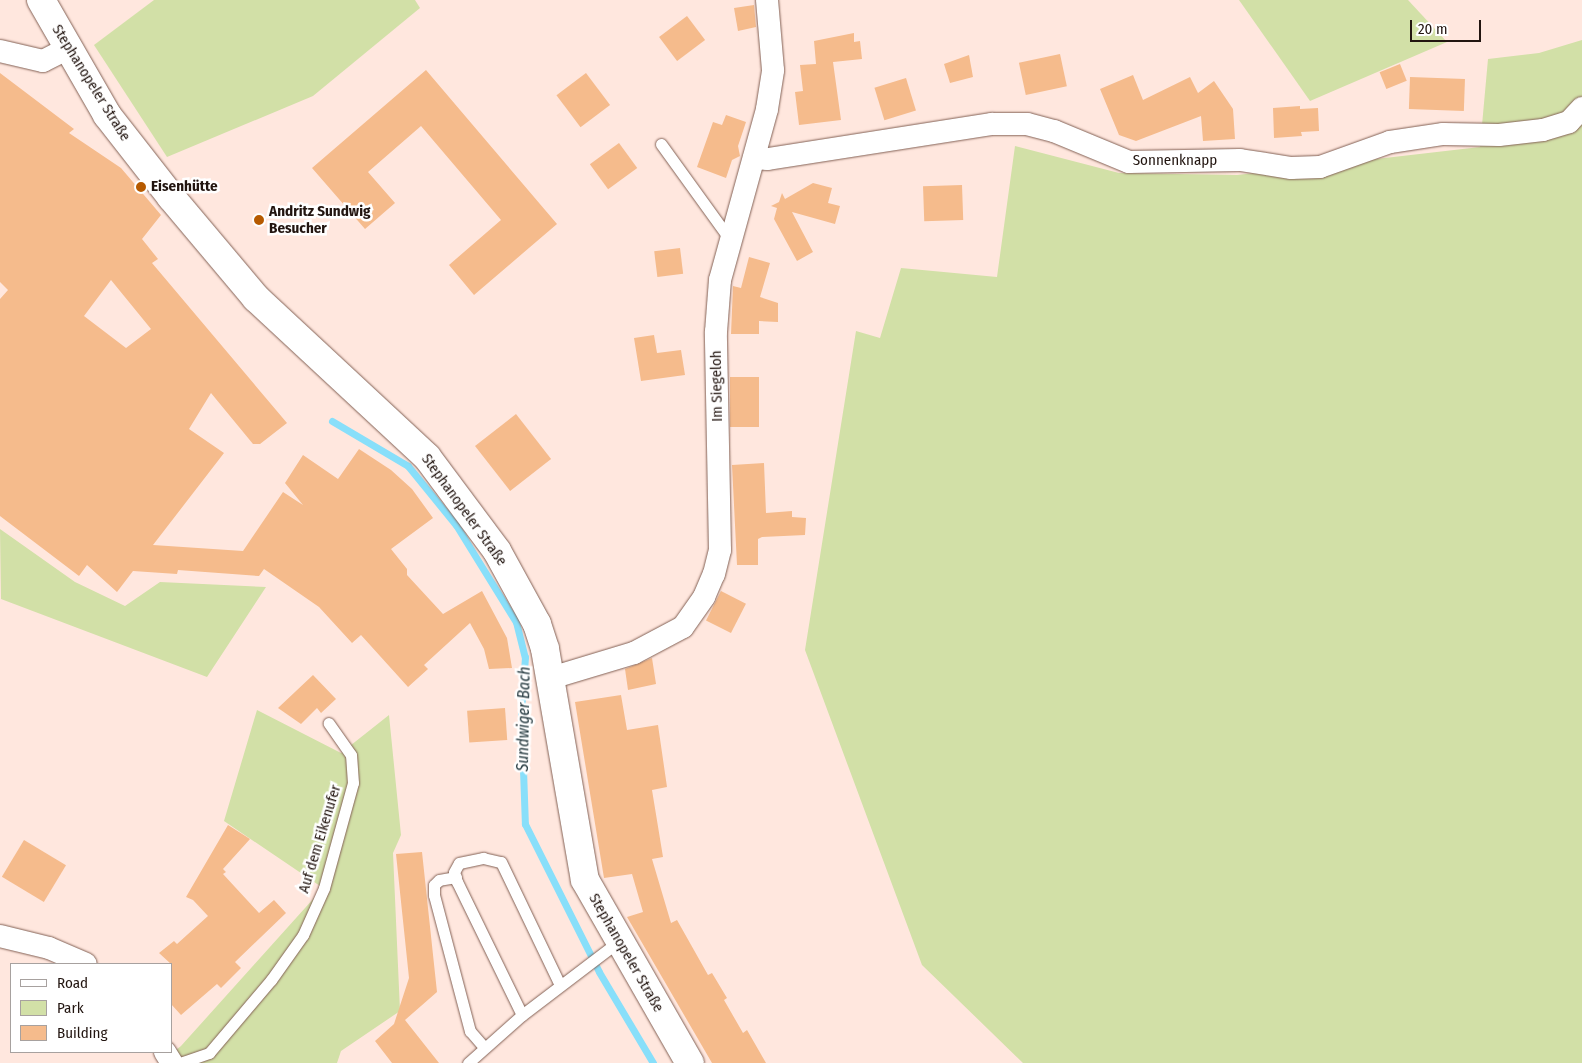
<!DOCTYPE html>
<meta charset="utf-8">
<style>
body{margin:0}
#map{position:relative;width:1582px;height:1063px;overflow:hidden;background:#ffe7de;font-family:"Fira Sans Condensed",sans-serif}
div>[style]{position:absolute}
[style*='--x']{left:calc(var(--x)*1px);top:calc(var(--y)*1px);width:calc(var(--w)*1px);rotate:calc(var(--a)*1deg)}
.green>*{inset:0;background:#d2e0a7}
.stream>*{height:7px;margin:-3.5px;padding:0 3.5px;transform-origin:3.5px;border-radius:3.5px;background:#88dffa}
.building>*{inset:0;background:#f5bb8c;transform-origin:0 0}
.roads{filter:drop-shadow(0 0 1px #836155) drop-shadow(0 0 1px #836155)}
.service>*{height:11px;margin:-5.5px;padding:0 5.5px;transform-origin:5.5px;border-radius:5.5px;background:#fff}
.minor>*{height:22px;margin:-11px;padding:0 11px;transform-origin:11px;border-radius:11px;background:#fff}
.tertiary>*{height:28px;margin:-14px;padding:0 14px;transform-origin:14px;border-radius:14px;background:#fff}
.dots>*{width:14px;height:14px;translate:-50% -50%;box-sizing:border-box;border:2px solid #fff;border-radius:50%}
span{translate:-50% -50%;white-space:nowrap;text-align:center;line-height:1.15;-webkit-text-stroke:5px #fff;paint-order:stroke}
.street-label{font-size:15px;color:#221510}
.poi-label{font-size:15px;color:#221510;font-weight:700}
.left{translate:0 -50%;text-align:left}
.water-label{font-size:16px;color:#1b3036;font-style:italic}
.legend{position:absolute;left:10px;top:963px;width:162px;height:90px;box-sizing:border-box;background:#fff;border:1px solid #a7a19f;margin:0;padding:6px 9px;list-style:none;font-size:15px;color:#221510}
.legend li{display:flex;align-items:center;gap:10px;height:25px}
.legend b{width:25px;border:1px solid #a7a19f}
.scale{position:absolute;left:1410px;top:20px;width:71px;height:22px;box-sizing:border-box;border:2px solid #221510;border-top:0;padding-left:6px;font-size:15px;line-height:18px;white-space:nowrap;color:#221510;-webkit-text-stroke:4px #fff;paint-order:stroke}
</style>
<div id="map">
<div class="green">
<div style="clip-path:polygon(154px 0,415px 0,420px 8px,313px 96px,167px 157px,94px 45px)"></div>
<div style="clip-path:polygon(1239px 0,1408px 0,1447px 42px,1310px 101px)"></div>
<div style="clip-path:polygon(1582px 40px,1582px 1063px,1023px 1063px,922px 965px,805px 650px,856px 331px,880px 338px,901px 268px,997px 277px,1015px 146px,1119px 173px,1237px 175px,1480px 147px,1488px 59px,1539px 53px)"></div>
<div style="clip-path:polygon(0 529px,75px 582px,125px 606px,160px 582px,266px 587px,207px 677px,1px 599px)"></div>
<div style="clip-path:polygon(257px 710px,341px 753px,389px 715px,401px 835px,393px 853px,400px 1011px,341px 1051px,337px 1063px,159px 1063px,181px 1046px,323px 888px,224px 821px)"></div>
</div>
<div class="stream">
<div style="--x:332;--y:421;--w:88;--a:30.6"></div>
<div style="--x:408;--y:466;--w:76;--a:50.9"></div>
<div style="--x:456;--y:525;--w:114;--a:58.3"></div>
<div style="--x:516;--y:622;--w:36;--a:76"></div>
<div style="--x:525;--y:657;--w:55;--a:94.2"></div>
<div style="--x:521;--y:712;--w:112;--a:88"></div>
<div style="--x:525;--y:824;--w:165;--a:63.4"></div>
<div style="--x:599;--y:972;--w:106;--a:59.3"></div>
</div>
<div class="building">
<div style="clip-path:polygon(754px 5px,756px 27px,738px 31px,734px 8px)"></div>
<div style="left:687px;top:16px;width:30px;height:35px;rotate:53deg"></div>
<div style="clip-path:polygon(854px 33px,854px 42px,860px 41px,862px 59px,833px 62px,841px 120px,799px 125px,795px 92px,803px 91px,800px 65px,816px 64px,814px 41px)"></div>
<div style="left:1060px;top:54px;width:33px;height:42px;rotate:78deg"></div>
<div style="clip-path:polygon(969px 55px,973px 77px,950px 83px,944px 64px)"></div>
<div style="left:1400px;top:64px;width:18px;height:22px;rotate:68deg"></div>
<div style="clip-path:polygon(426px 70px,557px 224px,474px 295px,449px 265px,501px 220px,421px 126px,368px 172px,395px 203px,365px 229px,312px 168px)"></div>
<div style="clip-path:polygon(evenodd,0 73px,74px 129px,69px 133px,121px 168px,161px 215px,142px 239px,158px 259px,152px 263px,287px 423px,260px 444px,253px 444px,211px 393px,189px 429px,224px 453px,153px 545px,243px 551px,283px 492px,303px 505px,285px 483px,303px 455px,338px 479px,359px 449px,391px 470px,412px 489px,433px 518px,391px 549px,407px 569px,407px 575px,443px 614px,482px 591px,507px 638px,512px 668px,489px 669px,484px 649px,470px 623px,424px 665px,428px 669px,408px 687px,361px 635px,352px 643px,319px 607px,264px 569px,259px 576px,178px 570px,177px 574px,133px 571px,117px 592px,87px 565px,79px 576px,0 516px,0 299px,8px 290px,0 282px,0 73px,111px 280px,151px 329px,126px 348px,84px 316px,111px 280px)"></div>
<div style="left:586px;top:73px;width:40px;height:37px;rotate:53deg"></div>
<div style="clip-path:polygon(1133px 75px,1143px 100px,1190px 77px,1198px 93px,1214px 81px,1233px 109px,1235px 139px,1203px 141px,1201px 116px,1136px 141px,1119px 135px,1100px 89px)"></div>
<div style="left:1410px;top:77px;width:55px;height:32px;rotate:2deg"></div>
<div style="left:906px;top:78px;width:34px;height:33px;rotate:73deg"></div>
<div style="clip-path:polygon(1300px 106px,1300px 109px,1318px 108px,1319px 131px,1301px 132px,1302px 136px,1274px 138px,1273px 108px)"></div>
<div style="clip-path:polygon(726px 115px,746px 122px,738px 146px,740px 156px,732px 160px,726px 178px,697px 167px,713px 122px,722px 125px)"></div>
<div style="left:619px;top:143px;width:31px;height:36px;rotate:54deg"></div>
<div style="clip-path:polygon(813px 183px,832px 188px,828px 203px,840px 206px,835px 224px,792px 212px,813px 252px,797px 261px,774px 219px,777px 208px,771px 206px,779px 202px,782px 193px,785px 199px)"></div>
<div style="left:962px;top:185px;width:35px;height:39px;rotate:88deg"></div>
<div style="left:680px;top:248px;width:26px;height:26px;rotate:83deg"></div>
<div style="clip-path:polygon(749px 257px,770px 263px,760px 297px,778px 303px,778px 322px,759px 321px,759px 334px,731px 334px,733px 286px,741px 288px)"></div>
<div style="clip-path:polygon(654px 335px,657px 353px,681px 350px,685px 375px,641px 381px,634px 338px)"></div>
<div style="left:730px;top:377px;width:29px;height:50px"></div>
<div style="left:516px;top:414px;width:57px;height:52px;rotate:52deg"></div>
<div style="clip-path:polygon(764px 463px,766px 513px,792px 511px,792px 517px,806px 518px,805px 535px,762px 537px,758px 539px,758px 565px,737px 565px,732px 465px)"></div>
<div style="left:721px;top:591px;width:28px;height:33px;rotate:27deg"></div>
<div style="clip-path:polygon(652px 658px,656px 684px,628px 690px,625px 669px)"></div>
<div style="clip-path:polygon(313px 675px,336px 699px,321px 713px,317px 708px,301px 724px,278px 708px)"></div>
<div style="clip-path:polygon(621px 695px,627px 730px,658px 725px,667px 787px,652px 790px,663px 857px,652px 859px,671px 923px,677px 920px,708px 975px,712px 973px,727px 998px,724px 1000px,743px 1033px,747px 1030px,766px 1063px,712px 1063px,627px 917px,643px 912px,632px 874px,604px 878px,575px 702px)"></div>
<div style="left:505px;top:708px;width:32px;height:38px;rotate:86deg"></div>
<div style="clip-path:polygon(228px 825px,250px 839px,223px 869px,226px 872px,223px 874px,259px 913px,274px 900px,286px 913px,235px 962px,241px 968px,221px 988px,217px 984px,181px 1015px,171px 1004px,171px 964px,159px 953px,174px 941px,177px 944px,208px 916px,193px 900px,186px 897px)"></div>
<div style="left:24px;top:840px;width:49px;height:43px;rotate:31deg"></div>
<div style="clip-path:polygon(422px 852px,437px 992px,405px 1020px,439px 1063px,392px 1063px,375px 1041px,394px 1024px,409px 978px,396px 854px)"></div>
</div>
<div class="roads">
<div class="service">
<div style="--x:661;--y:144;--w:120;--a:54.2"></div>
<div style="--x:456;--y:877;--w:17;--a:170"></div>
<div style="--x:439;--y:880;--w:7;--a:135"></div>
<div style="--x:434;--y:885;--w:10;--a:90"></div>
<div style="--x:434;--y:895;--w:141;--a:75.2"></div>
<div style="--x:470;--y:1031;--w:21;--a:49"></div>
<div style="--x:522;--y:1015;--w:148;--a:-116"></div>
<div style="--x:457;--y:882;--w:10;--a:-107"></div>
<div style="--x:454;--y:872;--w:10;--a:-61"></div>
<div style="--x:459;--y:863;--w:25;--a:-12"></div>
<div style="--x:483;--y:858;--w:18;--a:13"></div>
<div style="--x:501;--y:862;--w:136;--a:64.4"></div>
<div style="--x:180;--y:1063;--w:31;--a:-19"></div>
<div style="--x:209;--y:1053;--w:96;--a:-49.7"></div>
<div style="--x:271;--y:980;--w:55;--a:-54.6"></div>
<div style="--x:303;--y:935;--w:51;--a:-65.9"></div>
<div style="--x:324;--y:888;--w:109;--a:-74.6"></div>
<div style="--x:353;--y:783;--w:28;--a:-94"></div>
<div style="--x:351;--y:755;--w:39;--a:-125"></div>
<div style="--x:468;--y:1063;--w:72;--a:-41.6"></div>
<div style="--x:522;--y:1015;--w:122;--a:-37.3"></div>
</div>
<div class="minor">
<div style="--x:0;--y:51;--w:44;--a:13.1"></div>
<div style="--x:43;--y:61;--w:29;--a:-27"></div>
<div style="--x:754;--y:158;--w:14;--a:4"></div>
<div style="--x:768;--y:159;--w:227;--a:-8.9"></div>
<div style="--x:992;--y:124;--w:35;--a:0"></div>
<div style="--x:1027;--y:124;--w:28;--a:15"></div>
<div style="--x:1054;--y:131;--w:81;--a:22.5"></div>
<div style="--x:1129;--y:162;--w:111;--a:-1"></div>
<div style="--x:1240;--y:160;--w:52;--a:8.9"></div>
<div style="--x:1291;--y:168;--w:29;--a:-2"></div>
<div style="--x:1320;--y:167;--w:74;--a:-19.7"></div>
<div style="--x:1390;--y:142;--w:54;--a:-8.6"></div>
<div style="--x:1443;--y:134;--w:56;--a:1"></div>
<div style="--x:1499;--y:135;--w:44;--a:-6.5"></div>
<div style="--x:1543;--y:130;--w:27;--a:-17"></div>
<div style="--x:1569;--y:122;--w:19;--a:-47"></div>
<div style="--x:551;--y:678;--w:87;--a:-16.8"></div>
<div style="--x:634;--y:653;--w:55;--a:-28"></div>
<div style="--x:683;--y:627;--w:37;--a:-55"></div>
<div style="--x:704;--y:597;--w:25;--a:-67"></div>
<div style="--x:714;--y:574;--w:25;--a:-76"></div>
<div style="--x:720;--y:550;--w:218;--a:-91.1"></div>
<div style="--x:716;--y:332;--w:52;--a:-85.6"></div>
<div style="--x:720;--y:280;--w:177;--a:-74.6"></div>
<div style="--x:767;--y:109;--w:39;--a:-81"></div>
<div style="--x:773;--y:70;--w:70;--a:-94.9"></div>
<div style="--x:0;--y:936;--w:50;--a:13.8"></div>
<div style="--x:49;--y:948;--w:40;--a:23.4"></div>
<div style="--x:165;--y:1052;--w:13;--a:58"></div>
</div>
<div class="tertiary">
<div style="--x:41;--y:0;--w:133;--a:60.1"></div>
<div style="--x:107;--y:115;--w:104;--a:52"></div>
<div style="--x:171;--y:197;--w:132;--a:49.9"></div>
<div style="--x:256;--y:298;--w:233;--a:42.9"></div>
<div style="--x:427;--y:457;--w:117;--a:53.3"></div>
<div style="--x:497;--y:551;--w:83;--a:61.3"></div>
<div style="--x:537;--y:624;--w:26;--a:72"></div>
<div style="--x:545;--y:649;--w:234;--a:80.2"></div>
<div style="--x:585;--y:880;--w:211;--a:60.2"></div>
</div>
</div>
<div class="dots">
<div style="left:141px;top:187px;background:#b65a00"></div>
<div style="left:259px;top:220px;background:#b65a00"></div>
</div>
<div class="street-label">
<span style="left:91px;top:83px;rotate:58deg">Stephanopeler Straße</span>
<span style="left:1175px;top:161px">Sonnenknapp</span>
<span style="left:717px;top:386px;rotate:-91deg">Im Siegeloh</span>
<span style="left:464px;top:510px;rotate:54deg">Stephanopeler Straße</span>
<span style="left:320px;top:839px;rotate:-73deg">Auf dem Eikenufer</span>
<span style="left:626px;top:953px;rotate:60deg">Stephanopeler Straße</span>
</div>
<div class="poi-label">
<span class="left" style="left:151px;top:187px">Eisenhütte</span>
<span class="left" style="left:269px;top:220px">Andritz Sundwig<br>Besucher</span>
</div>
<div class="water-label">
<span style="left:524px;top:719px;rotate:-89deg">Sundwiger Bach</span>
</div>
<ul class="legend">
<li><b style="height:6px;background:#fff"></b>Road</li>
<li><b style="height:14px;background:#d2e0a7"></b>Park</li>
<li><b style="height:14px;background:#f5bb8c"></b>Building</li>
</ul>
<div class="scale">20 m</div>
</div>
